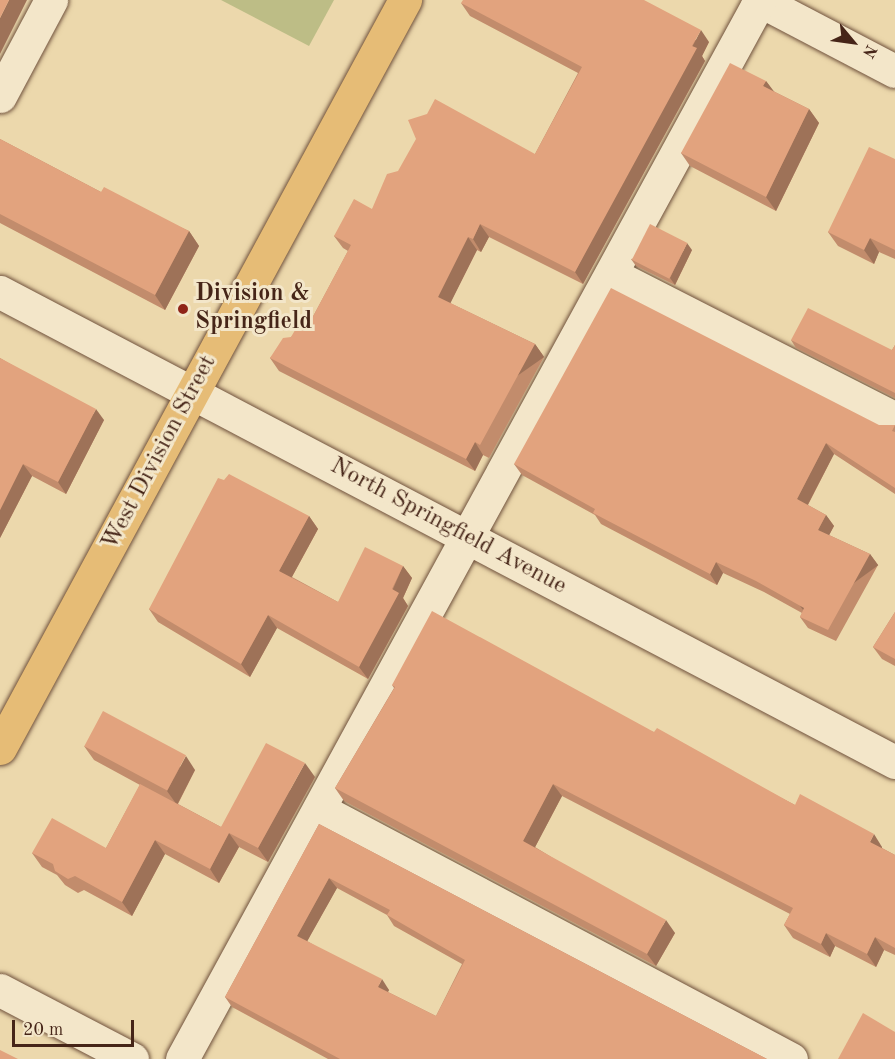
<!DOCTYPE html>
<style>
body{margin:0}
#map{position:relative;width:895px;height:1059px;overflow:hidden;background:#ecd8ac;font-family:"Old Standard TT",serif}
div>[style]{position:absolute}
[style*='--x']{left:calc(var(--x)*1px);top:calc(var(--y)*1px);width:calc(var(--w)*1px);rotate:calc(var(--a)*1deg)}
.green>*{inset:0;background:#bdbd86}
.roads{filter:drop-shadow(0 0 2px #70523d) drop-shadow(0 0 2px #70523d)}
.minor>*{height:33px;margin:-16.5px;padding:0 16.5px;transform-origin:16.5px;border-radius:16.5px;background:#f3e6c9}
.major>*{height:33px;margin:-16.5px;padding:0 16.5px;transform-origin:16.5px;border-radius:16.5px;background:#e6bc76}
.wall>*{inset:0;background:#c28c6c}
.shaded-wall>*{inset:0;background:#9e7258;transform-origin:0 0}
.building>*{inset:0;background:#e2a37e;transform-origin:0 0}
.dots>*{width:16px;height:16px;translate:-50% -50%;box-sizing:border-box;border:3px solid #f3e6c9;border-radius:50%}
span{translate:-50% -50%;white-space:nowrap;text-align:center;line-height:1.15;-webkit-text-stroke:6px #f3e6c9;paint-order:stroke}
.poi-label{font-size:24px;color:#462518;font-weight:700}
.left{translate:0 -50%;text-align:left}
.street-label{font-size:24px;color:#462518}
.north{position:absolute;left:823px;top:12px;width:60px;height:60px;-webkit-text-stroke:4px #f3e6c9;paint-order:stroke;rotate:119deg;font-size:16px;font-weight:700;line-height:24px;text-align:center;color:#462518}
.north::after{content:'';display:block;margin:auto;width:21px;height:27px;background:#462518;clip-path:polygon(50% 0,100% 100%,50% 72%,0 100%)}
.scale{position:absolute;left:12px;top:1020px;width:122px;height:27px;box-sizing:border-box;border:3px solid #462518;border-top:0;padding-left:8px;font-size:18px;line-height:21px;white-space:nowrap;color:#462518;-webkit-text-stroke:4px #f3e6c9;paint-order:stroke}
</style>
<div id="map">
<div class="green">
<div style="clip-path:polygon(221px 0,334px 0,309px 46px)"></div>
</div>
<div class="roads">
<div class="minor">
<div style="--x:759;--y:0;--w:153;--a:27.6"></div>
<div style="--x:0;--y:96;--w:109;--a:-62"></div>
<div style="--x:611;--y:274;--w:319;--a:27"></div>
<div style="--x:0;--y:292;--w:1011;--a:27.71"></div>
<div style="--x:319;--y:809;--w:534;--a:27.91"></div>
<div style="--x:0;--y:990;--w:149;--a:27.6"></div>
<div style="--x:182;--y:1059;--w:1206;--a:-61.37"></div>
</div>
<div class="major">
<div style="--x:0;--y:748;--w:851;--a:-61.57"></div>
</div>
</div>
<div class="wall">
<div style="clip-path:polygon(461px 3px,709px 42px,702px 56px,705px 61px,583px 284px,489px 237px,481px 252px,477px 250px,450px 303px,535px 344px,544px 357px,489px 458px,483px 455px,475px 471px,279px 371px,270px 358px,291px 337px,309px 324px,348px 251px,343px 248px,334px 236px,372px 209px,535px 154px,578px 73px,470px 16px)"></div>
<div style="clip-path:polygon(766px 81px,773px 91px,809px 109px,819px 123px,776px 211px,690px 166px,681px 153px)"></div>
<div style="clip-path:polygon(0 139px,101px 192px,189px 231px,199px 246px,165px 310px,0 223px)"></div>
<div style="clip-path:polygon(895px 159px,895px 259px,879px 252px,874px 264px,838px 246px,828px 232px)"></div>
<div style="clip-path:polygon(692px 250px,675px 285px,636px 266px,631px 259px)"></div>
<div style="clip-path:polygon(791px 340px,892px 350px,895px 345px,895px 398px,796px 348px)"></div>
<div style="clip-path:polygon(0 358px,104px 420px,66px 494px,32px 476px,0 538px)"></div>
<div style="clip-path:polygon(879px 425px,895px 425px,895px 494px,834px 454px,808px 505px,826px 515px,834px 526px,829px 535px,870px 554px,878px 565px,836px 641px,808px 628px,800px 617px,802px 613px,764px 592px,723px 573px,717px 585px,601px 524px,595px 515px,522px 475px,514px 464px)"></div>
<div style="clip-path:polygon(309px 516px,318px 529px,292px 577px,338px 602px,403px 566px,412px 578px,403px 598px,408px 606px,368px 679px,277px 628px,250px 677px,158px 622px,149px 609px)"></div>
<div style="clip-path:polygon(895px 612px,895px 666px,882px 659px,873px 647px)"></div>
<div style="clip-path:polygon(392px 685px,654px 732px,795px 805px,882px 847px,882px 848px,895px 855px,895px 955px,884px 950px,876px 967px,835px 946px,830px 957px,793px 938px,784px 925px,790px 914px,562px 796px,535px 847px,675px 933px,656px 966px,344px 801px,335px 788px,394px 688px)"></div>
<div style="clip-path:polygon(84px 746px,195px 770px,178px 804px,221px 827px,315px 777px,268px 862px,239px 847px,219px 883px,165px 854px,132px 916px,84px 890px,78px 893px,65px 885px,57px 875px,42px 867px,32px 853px,106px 848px,140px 785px,94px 760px)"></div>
<div style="clip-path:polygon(evenodd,319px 824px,767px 1059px,328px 1059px,232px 1007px,225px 997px,319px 824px,337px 888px,387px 915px,394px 926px,462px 964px,436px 1016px,388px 992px,389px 990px,307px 941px,337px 888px)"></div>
</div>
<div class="shaded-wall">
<div style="clip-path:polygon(9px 0,27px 0,0 54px,0 18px)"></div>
<div style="clip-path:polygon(701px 30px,709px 42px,702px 56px,705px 61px,583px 284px,575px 272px)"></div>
<div style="clip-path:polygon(766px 81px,776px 94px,763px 86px)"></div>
<div style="clip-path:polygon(809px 109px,819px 123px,776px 211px,766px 197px)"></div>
<div style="clip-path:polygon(480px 224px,489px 237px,481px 252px,473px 239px)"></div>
<div style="clip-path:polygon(189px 231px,199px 246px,165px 310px,155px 295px)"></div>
<div style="clip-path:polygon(468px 237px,477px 250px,447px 310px,438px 297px)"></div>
<div style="clip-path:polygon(870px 238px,879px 252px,874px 264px,864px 250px)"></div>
<div style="clip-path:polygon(687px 243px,692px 250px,675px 285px,670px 278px)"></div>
<div style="left:535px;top:344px;width:16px;height:115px;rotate:55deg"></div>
<div style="clip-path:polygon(96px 409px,104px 420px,66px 494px,58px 482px)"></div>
<div style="clip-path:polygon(475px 442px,483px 455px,475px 471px,466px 459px)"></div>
<div style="clip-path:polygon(826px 443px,834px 454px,805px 510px,797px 499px)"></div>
<div style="clip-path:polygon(23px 464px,32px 476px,0 538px,0 510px)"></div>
<div style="clip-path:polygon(826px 515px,834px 526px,826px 541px,818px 530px)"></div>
<div style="clip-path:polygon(309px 516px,318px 529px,288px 584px,279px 571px)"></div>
<div style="left:870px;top:554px;width:14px;height:87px;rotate:54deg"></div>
<div style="clip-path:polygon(716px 562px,723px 573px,717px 585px,710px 574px)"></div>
<div style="clip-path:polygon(403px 566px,412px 578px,403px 598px,408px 606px,368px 679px,359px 667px)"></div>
<div style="clip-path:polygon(268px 615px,277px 628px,250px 677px,241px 664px)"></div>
<div style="clip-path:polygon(186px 756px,195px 770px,177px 805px,167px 791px)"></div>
<div style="clip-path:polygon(305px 763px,315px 777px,268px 862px,258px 848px)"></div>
<div style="clip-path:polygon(553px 784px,562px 796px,532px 853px,523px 841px)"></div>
<div style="clip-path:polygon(229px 833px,239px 847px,219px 883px,210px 869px)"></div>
<div style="clip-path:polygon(874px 834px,882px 847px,879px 855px,870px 842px)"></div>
<div style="clip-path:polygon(155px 840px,165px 854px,132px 916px,122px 902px)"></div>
<div style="clip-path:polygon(329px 878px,337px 888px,304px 947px,297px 936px)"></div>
<div style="clip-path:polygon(666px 920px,675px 933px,656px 966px,647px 954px)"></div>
<div style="clip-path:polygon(826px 933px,835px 946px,830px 957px,821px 944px)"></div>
<div style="clip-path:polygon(875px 937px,884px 950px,876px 967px,867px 954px)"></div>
<div style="clip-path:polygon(382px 979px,389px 990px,385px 997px,378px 987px)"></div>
</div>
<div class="building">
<div style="clip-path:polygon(0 0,9px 0,0 18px)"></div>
<div style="clip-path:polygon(463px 0,644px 0,701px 30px,692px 46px,697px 48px,575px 272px,480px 224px,473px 239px,468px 237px,438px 297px,535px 344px,480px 445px,475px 442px,466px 459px,270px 358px,283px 338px,291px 337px,301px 320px,309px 324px,351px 245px,334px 236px,354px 199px,372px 209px,387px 174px,398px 171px,416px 139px,408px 120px,427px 114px,435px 99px,535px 154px,582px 67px,461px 3px)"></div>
<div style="clip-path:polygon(730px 63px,766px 81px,763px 86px,809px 109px,766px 197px,681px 153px)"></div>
<div style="clip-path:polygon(0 139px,101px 192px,104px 187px,189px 231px,155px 295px,0 214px)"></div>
<div style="clip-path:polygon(869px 147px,895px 159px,895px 250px,870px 238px,864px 250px,828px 232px)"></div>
<div style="left:650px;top:224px;width:42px;height:40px;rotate:27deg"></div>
<div style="clip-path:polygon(611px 288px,879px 425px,895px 425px,892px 431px,895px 432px,895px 488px,826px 443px,797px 499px,826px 515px,818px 530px,870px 554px,828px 630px,800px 617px,804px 608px,756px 581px,716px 562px,710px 574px,593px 513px,595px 509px,514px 464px)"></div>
<div style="clip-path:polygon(808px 308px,892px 350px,895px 345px,895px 393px,791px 340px)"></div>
<div style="clip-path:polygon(0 358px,96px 409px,58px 482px,23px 464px,0 510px)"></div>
<div style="clip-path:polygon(229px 474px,309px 516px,279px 571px,338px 602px,365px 547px,403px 566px,392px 589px,399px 593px,359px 667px,268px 615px,241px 664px,149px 609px,218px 478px,224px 480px)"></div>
<div style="clip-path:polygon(432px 611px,654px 732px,657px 728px,795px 805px,800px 794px,874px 834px,870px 842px,895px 855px,895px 948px,875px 937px,867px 954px,826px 933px,821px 944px,784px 925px,793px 908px,553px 784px,523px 841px,666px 920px,647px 954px,335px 788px,395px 687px,392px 685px)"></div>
<div style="clip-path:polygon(895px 612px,895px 659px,873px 647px)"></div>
<div style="left:103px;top:711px;width:94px;height:40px;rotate:28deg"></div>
<div style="clip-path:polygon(266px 743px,305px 763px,258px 848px,229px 833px,210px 869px,155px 840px,122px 902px,75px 876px,68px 879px,55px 871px,53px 864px,32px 853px,52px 818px,106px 848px,140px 784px,221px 827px)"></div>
<div style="clip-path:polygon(evenodd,319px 824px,767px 1059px,340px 1059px,225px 997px,319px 824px,329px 878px,390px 910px,387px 915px,465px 960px,436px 1016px,378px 987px,382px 979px,297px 936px,329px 878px)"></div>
<div style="clip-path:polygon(863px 1013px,895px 1032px,895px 1059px,838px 1059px)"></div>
<div style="clip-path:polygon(0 1050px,18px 1059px,0 1059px)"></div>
</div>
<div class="dots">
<div style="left:183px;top:309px;background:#8f2418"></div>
</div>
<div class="poi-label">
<span class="left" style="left:195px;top:309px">Division &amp;<br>Springfield</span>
</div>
<div class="street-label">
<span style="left:160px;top:453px;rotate:-62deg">West Division Street</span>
<span style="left:448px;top:527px;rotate:28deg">North Springfield Avenue</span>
</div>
<div class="north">N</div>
<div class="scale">20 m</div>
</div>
